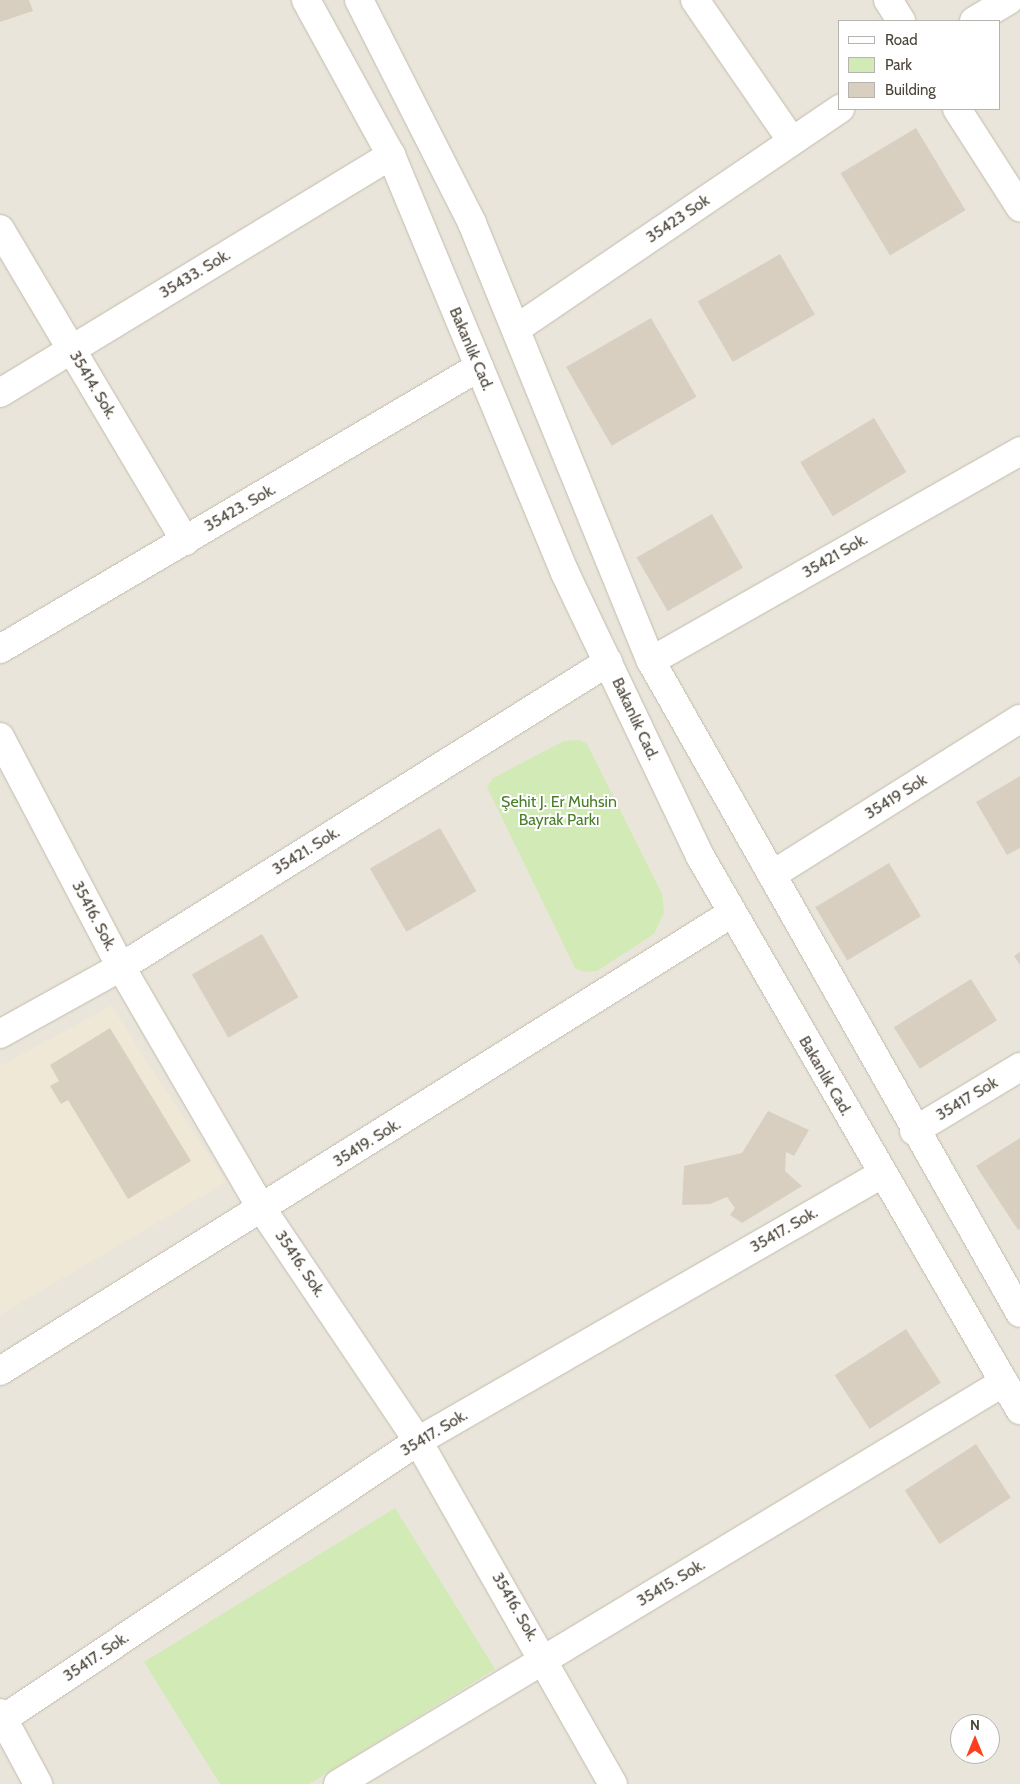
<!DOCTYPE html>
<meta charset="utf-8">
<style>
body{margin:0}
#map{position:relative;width:1020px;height:1784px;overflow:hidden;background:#f6f3ec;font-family:Cabin,sans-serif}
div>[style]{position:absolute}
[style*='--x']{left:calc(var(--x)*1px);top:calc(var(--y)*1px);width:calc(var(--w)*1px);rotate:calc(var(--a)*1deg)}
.residential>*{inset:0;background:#eae5da}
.education>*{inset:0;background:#efe8d6}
.green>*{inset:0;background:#d2eab5}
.building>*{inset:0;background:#d8cfc1;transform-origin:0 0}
.roads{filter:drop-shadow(0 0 1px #c2bbae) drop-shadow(0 0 1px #c2bbae)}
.minor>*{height:28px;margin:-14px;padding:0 14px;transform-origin:14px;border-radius:14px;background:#fff}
.tertiary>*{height:28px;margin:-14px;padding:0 14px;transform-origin:14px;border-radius:14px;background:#fff}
span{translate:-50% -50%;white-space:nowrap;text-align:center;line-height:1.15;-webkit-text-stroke:4px #fff;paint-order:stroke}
.street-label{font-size:16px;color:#4b4439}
.park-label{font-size:16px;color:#4a7f2a}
.legend{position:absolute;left:838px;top:20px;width:162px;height:90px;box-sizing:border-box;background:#fff;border:1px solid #b7b4b0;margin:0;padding:6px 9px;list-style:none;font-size:15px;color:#4b4439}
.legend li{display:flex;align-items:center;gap:10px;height:25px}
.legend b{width:25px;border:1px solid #b7b4b0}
.north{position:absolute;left:950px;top:1714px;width:50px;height:50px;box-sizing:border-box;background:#fff;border:1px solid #b7b4b0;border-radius:50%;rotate:0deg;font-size:14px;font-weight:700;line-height:20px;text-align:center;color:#4b4439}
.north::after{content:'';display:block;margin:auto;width:18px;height:22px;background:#fc3f1d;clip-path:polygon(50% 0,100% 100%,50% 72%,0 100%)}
</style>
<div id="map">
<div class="residential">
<div style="clip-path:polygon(evenodd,0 0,1020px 0,1020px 1784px,0 1784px,0 0,839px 21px,999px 21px,999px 109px,839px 109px,839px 21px,0 0,960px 1724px,990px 1724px,990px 1754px,960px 1754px,960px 1724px)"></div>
</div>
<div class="education">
<div style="clip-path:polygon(111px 1006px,226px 1182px,0 1315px,0 1066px)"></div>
</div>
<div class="green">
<div style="clip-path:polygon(580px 740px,587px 744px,662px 894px,664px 912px,654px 934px,597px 971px,584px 972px,575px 968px,487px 787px,493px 778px,564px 741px)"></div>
<div style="clip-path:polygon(395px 1508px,495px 1669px,309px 1784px,220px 1784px,144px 1662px)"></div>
</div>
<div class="building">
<div style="clip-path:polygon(0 0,29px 0,33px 11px,0 22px)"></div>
<div style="left:916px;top:128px;width:96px;height:88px;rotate:59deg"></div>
<div style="left:780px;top:254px;width:70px;height:95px;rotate:60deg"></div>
<div style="left:651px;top:318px;width:91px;height:98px;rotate:60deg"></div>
<div style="left:874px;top:418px;width:63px;height:86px;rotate:59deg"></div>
<div style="left:712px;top:514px;width:62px;height:87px;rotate:60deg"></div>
<div style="clip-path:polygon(1020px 776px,1020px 848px,1007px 855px,976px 802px)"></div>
<div style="left:440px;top:828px;width:73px;height:81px;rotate:60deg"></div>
<div style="left:889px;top:863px;width:62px;height:86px;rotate:59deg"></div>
<div style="left:262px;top:934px;width:73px;height:81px;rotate:60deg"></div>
<div style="clip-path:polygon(1020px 952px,1020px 965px,1014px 956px)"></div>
<div style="left:971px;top:979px;width:49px;height:91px;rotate:58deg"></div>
<div style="clip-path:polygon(110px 1028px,191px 1161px,128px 1199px,68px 1100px,61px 1104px,50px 1086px,59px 1081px,50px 1065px)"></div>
<div style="clip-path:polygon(768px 1111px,809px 1130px,794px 1156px,786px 1152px,785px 1171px,802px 1186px,742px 1223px,730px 1215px,735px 1208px,727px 1197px,710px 1204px,682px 1205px,684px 1166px,742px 1153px)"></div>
<div style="clip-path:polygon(1020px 1138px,1020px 1229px,1018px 1230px,976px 1166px)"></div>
<div style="left:906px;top:1329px;width:64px;height:85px;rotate:57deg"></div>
<div style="left:976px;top:1444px;width:64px;height:85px;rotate:57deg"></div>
</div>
<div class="roads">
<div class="minor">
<div style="--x:695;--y:0;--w:171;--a:55.5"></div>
<div style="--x:888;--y:0;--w:25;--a:58"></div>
<div style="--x:974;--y:21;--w:41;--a:-31"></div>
<div style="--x:957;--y:109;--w:117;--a:57.3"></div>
<div style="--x:0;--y:229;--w:363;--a:59.3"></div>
<div style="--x:516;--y:329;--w:392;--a:-34.2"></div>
<div style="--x:0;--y:393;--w:458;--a:-31.3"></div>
<div style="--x:0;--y:649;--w:556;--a:-30.49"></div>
<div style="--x:651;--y:661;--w:425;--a:-29.6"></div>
<div style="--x:0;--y:737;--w:260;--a:62.3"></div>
<div style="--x:121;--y:967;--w:280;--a:59.8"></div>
<div style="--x:262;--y:1209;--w:280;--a:56.1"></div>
<div style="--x:418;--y:1441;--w:395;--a:60.4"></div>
<div style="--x:772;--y:875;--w:293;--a:-32.2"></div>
<div style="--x:0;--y:1034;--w:138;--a:-29"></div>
<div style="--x:121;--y:967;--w:575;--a:-32.06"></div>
<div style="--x:914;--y:1131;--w:124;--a:-31.1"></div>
<div style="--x:0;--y:1371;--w:863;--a:-32.03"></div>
<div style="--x:3;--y:1719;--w:500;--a:-33.8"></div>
<div style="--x:418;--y:1441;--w:535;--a:-29.92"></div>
<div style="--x:338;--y:1784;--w:778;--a:-31.12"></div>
</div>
<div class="tertiary">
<div style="--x:306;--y:0;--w:177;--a:61.3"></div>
<div style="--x:391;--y:155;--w:453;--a:67.4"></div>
<div style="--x:565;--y:573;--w:314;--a:64.5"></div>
<div style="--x:700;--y:856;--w:640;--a:59.99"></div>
<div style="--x:359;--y:0;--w:250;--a:63.1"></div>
<div style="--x:472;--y:223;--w:473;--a:67.8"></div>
<div style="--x:651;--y:661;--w:749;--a:60.49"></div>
<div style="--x:0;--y:1713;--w:81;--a:61.8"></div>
</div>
</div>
<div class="street-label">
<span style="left:678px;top:219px;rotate:-34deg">35423 Sok</span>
<span style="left:195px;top:274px;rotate:-31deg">35433. Sok.</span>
<span style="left:471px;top:349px;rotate:67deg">Bakanlık Cad.</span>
<span style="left:93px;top:385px;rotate:59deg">35414. Sok.</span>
<span style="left:240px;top:508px;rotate:-30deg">35423. Sok.</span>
<span style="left:835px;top:556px;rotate:-30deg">35421 Sok.</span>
<span style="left:635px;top:719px;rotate:65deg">Bakanlık Cad.</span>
<span style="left:896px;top:797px;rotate:-32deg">35419 Sok</span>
<span style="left:306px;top:851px;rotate:-32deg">35421. Sok.</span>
<span style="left:94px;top:916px;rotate:62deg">35416. Sok.</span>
<span style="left:825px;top:1076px;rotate:60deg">Bakanlık Cad.</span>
<span style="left:967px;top:1099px;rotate:-31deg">35417 Sok</span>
<span style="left:367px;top:1143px;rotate:-32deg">35419. Sok.</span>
<span style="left:784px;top:1230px;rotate:-30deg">35417. Sok.</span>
<span style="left:300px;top:1264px;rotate:56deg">35416. Sok.</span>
<span style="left:434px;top:1433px;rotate:-31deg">35417. Sok.</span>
<span style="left:671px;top:1583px;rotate:-31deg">35415. Sok.</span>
<span style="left:515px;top:1607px;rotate:60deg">35416. Sok.</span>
<span style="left:96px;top:1657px;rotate:-34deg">35417. Sok.</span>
</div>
<div class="park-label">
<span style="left:559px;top:811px">Şehit J. Er Muhsin<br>Bayrak Parkı</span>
</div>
<ul class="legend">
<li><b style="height:6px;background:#fff"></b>Road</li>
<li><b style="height:14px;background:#d2eab5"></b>Park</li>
<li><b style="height:14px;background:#d8cfc1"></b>Building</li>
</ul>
<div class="north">N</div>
</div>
